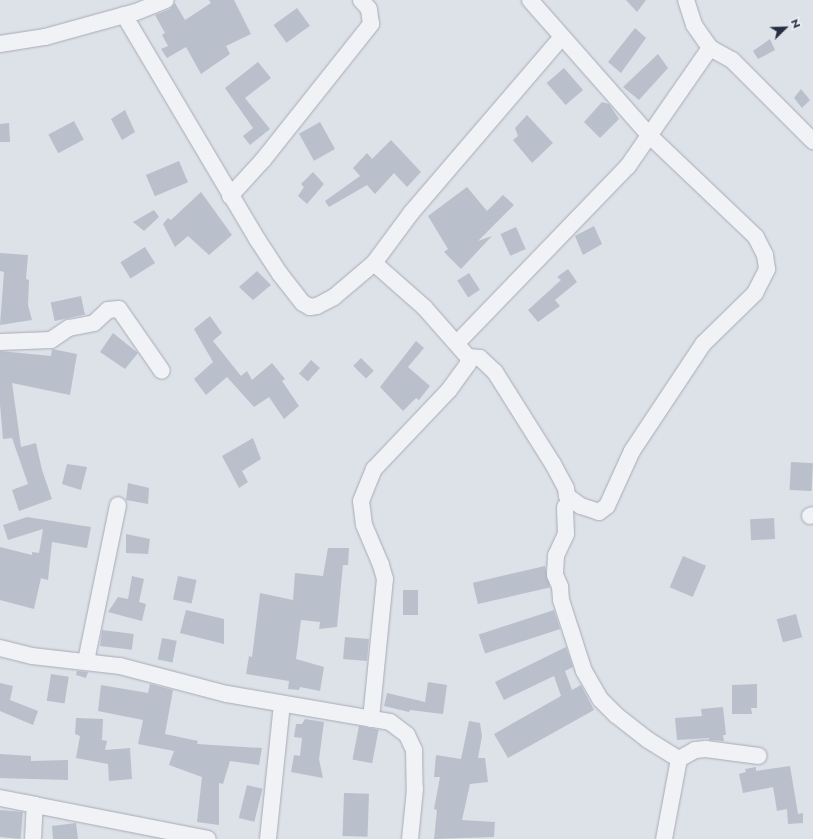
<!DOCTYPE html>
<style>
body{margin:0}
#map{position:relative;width:813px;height:839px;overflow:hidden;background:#dde1e8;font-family:Jost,sans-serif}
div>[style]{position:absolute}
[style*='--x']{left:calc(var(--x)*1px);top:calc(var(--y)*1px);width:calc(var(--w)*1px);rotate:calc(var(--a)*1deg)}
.building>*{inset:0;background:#babfcc;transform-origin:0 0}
.roads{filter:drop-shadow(0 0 1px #a6abb6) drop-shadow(0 0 1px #a6abb6)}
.minor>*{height:16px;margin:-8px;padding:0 8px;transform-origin:8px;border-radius:8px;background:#f0f2f6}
span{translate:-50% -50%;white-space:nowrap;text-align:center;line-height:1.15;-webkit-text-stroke:3.5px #ecf0f6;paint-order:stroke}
.north{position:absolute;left:765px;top:8px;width:40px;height:40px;-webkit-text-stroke:3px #ecf0f6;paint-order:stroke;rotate:67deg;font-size:11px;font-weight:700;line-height:16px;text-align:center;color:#252d40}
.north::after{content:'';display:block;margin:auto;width:14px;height:18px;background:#252d40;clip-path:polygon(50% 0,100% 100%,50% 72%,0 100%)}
</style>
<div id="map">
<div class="building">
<div style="clip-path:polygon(209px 0,234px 0,251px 34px,226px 46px,230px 54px,201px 74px,186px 47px,167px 58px,161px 49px,168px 46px,162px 35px,165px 33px,155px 15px,170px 9px,175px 3px,185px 20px,211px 3px)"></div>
<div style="clip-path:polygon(626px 0,646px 0,637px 12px)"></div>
<div style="left:297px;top:8px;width:22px;height:29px;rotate:54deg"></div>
<div style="clip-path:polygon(635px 28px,646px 38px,621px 73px,608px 62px)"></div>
<div style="clip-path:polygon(770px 39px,775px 50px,758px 59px,753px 51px)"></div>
<div style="clip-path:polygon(658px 54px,668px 68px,639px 100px,623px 87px)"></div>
<div style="clip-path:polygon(258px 62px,271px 78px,245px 98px,270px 129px,250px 145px,243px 136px,253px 128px,225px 88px)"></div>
<div style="left:564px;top:68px;width:29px;height:23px;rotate:49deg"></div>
<div style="clip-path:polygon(801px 89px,810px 100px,802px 108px,794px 98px)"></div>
<div style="clip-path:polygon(602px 102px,609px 104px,619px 119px,600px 138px,584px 122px)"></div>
<div style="clip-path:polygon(125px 110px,135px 132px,122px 140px,111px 119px)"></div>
<div style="clip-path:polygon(527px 115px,553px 143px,532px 163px,513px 140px,518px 136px,515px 128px)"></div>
<div style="left:74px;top:121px;width:21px;height:29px;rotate:62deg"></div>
<div style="left:320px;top:122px;width:31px;height:24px;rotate:61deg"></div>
<div style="clip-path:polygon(9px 123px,10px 142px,0 142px,0 124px)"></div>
<div style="clip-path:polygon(391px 140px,421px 172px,407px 187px,394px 173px,375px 194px,367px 185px,329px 207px,325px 201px,360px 176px,353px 168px,367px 153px,372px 159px)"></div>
<div style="left:179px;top:161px;width:23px;height:36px;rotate:67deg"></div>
<div style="clip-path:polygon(313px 172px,324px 184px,307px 204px,298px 196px,304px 187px,301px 184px)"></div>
<div style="clip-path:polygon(467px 187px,487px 211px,503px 195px,514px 205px,478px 241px,492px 236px,461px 269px,444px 252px,448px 249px,428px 216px)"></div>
<div style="clip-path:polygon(201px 192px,232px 235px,209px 255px,188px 236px,175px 247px,163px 224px,168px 218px,171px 220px)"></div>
<div style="clip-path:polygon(154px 210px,159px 217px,144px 231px,133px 222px)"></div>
<div style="clip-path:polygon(594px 226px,602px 244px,583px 255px,575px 236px)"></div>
<div style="left:516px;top:227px;width:24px;height:17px;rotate:66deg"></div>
<div style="left:145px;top:247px;width:19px;height:29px;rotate:58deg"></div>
<div style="clip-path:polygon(0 253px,28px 255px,26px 279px,29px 280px,28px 305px,32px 320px,0 325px,4px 272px,0 271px)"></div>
<div style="clip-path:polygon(568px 269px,577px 282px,555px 300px,560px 306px,538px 322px,528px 310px,561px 280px,557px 277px)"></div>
<div style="clip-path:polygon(257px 271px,271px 285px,253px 300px,239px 287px)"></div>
<div style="left:469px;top:273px;width:20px;height:14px;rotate:57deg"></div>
<div style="left:81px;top:296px;width:19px;height:31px;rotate:78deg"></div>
<div style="clip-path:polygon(210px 316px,222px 333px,213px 341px,241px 376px,247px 371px,252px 380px,272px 363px,285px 379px,282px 381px,299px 406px,284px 419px,269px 397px,254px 407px,227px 377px,206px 395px,194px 379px,213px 362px,194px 329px)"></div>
<div style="clip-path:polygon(113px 333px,138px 353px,125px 369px,100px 352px)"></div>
<div style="clip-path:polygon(416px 341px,424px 348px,408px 367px,430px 386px,419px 400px,416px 398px,403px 411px,380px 387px)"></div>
<div style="clip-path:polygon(52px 349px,77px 354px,70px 395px,12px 383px,21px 447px,36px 443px,42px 470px,52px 499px,19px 511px,12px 490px,28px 484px,12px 438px,3px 439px,0 404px,0 351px,51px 356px)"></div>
<div style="left:361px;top:358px;width:18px;height:11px;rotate:45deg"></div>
<div style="left:311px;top:360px;width:12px;height:18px;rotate:42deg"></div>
<div style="clip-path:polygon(253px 438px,261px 459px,242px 471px,248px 482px,239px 488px,222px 456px)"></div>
<div style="left:791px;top:462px;width:22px;height:28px;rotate:3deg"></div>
<div style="clip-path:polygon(67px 464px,87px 467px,81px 490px,62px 484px)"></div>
<div style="clip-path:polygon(128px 483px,149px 488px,148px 504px,126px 500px)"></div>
<div style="clip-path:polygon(27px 517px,91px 527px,87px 548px,52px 542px,48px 580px,41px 578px,34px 609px,0 600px,0 547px,32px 555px,32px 552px,39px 553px,43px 529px,8px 540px,3px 525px)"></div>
<div style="left:774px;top:518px;width:21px;height:24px;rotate:87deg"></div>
<div style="clip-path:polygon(126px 534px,150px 539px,148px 554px,126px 553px)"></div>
<div style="clip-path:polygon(328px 548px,349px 548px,348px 565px,343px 565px,337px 627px,319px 629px,320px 622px,301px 620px,296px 659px,324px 667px,320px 691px,300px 687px,299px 690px,288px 689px,289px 681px,246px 674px,249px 656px,252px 657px,260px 593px,293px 600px,295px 573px,323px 576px)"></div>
<div style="left:683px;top:556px;width:25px;height:34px;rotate:23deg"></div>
<div style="left:545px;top:566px;width:22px;height:74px;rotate:77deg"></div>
<div style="clip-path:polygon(132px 576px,144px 579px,139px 602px,146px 604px,142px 621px,108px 612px,118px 597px,128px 599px)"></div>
<div style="left:178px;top:576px;width:19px;height:24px;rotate:12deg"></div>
<div style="left:403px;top:590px;width:15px;height:25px"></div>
<div style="clip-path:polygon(186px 610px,224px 619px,224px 644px,180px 633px)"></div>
<div style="left:554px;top:610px;width:20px;height:79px;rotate:72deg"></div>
<div style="left:796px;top:614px;width:24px;height:20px;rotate:75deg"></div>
<div style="left:102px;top:630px;width:32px;height:16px;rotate:7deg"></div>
<div style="left:345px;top:637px;width:24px;height:22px;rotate:5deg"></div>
<div style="left:162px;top:638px;width:15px;height:22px;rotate:11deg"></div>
<div style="clip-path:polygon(566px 647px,573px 667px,565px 671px,572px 690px,581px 685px,594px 710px,508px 758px,494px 734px,561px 696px,554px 676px,504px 700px,495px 682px)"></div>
<div style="clip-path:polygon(77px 671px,88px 672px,86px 678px,76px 675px)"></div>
<div style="left:51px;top:674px;width:18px;height:27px;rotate:9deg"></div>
<div style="clip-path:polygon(428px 682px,447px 685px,443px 714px,410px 710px,409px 712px,384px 706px,387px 693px,425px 702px)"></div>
<div style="clip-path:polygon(0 683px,13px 686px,10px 700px,38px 711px,33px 725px,0 711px)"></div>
<div style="clip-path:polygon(150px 684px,173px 690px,165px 734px,198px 741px,197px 744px,262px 748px,259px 765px,230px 761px,223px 784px,219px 783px,219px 825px,197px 822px,202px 777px,169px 765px,174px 751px,138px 744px,143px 720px,98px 711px,101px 685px,148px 693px)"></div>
<div style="clip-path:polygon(757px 684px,757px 708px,751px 708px,752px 714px,732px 714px,732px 685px)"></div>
<div style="clip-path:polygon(723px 707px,726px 735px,723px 735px,724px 741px,709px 740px,709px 738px,677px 740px,675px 718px,702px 716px,701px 709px)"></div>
<div style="clip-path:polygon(76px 718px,103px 719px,102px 740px,107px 741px,105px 750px,130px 748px,132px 779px,109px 781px,108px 764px,76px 758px,80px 736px,75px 734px)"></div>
<div style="clip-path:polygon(305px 719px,324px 722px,319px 759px,323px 778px,291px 772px,294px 755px,300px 756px,302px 738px,294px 737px,296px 724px,302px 724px)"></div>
<div style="clip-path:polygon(469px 721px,480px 723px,482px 736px,478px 758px,485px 758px,488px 782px,470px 784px,462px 820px,495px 822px,494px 837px,434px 839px,437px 810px,434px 809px,440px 777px,434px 777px,436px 755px,461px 759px)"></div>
<div style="left:359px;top:726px;width:20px;height:34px;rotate:11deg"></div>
<div style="clip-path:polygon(0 754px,31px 756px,31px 761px,68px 760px,68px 780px,0 778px)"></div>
<div style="clip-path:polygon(790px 766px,798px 814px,803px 813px,803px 823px,788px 824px,787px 809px,777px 811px,773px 787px,743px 793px,739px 774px,746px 772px,745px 769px,756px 767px,756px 771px)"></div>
<div style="left:247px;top:785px;width:16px;height:34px;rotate:14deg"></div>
<div style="left:344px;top:793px;width:25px;height:43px;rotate:2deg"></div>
<div style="left:0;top:810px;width:23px;height:27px;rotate:5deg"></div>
<div style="clip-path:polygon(76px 823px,78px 839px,53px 839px,52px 826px)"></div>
</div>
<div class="roads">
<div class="minor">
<div style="--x:686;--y:0;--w:26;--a:72"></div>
<div style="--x:694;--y:25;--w:28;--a:55"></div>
<div style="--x:710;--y:48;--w:25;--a:29"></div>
<div style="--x:732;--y:60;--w:115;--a:45"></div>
<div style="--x:124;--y:15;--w:261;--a:59.3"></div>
<div style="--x:257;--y:239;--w:42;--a:56.7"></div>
<div style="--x:280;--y:274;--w:37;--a:52"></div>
<div style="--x:303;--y:303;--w:8;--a:30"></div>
<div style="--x:310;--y:307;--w:7;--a:-8"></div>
<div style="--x:317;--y:306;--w:19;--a:-28"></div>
<div style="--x:334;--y:297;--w:52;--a:-40.4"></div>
<div style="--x:374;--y:263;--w:62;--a:-53.5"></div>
<div style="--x:411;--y:213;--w:230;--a:-49.4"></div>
<div style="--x:0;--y:44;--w:46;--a:-8.8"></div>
<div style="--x:45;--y:37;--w:94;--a:-15.4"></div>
<div style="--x:136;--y:12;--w:32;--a:-22"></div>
<div style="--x:230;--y:196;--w:49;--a:-47.5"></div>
<div style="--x:263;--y:160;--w:174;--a:-51.5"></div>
<div style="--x:371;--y:24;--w:15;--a:-98"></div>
<div style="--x:369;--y:9;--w:12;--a:-132"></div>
<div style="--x:0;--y:342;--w:51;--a:-2.2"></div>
<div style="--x:51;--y:340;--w:22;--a:-34"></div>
<div style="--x:69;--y:328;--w:25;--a:-11"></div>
<div style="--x:94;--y:323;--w:19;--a:-43"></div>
<div style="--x:108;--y:310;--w:11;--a:-5"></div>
<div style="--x:119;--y:309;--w:75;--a:55.3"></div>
<div style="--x:458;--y:342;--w:245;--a:-46"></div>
<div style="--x:628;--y:166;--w:144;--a:-55.2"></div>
<div style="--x:468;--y:357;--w:12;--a:5"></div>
<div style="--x:480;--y:358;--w:21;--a:43"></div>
<div style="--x:495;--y:372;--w:109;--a:57.8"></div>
<div style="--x:553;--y:464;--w:27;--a:62"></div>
<div style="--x:566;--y:488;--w:8;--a:83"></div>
<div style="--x:567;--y:496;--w:17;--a:36"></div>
<div style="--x:581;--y:506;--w:19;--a:18"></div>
<div style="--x:599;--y:512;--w:10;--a:-37"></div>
<div style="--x:607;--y:506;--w:60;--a:-65.6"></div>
<div style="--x:632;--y:451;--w:128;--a:-56.4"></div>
<div style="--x:703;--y:344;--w:73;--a:-44.4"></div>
<div style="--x:755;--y:293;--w:27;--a:-63"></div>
<div style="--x:767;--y:269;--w:14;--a:-98"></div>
<div style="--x:765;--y:255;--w:20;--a:-117"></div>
<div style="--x:756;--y:237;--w:148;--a:-136.4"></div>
<div style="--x:649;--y:135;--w:180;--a:-131.4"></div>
<div style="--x:565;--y:507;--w:27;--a:88"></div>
<div style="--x:566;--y:534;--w:23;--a:115"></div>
<div style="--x:556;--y:555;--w:20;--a:93"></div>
<div style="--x:555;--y:575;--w:12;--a:66"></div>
<div style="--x:560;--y:586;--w:14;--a:86"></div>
<div style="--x:561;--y:600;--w:75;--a:72.1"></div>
<div style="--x:584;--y:671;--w:32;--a:60"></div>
<div style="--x:600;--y:699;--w:23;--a:45"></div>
<div style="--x:616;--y:715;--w:41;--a:38"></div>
<div style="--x:648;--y:740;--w:36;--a:32"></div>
<div style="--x:679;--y:759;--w:81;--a:100.6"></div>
<div style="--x:810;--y:516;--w:3;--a:-18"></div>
<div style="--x:0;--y:648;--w:33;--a:14"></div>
<div style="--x:32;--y:656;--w:89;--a:6.5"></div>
<div style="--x:120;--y:666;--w:111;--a:14.7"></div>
<div style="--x:227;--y:694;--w:165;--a:9.7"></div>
<div style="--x:390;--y:722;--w:21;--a:37"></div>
<div style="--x:407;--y:735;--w:17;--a:65"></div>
<div style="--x:414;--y:750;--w:39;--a:89"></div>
<div style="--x:415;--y:789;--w:50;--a:95.7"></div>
<div style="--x:86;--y:661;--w:159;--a:-78.4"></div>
<div style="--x:371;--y:719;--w:141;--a:-84.3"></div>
<div style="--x:385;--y:579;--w:15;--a:-106"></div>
<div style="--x:381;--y:565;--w:43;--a:-113"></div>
<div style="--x:364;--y:525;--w:24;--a:-97"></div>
<div style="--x:361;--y:501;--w:35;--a:-68"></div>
<div style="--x:374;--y:469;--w:109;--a:-46.5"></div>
<div style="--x:449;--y:390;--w:32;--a:-54"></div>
<div style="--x:468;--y:364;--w:7;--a:-90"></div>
<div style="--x:468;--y:357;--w:65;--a:-131.3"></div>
<div style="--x:425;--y:308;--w:68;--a:-138.6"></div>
<div style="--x:679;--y:759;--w:18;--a:-29"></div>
<div style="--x:695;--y:750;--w:11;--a:-5"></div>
<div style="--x:706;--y:749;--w:53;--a:7.5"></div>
<div style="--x:0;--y:798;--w:36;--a:11"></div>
<div style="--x:33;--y:839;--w:34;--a:-87"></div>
<div style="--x:35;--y:805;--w:176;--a:11.1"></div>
<div style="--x:268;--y:839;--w:136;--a:-84.1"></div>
</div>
</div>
<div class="north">N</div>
</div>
